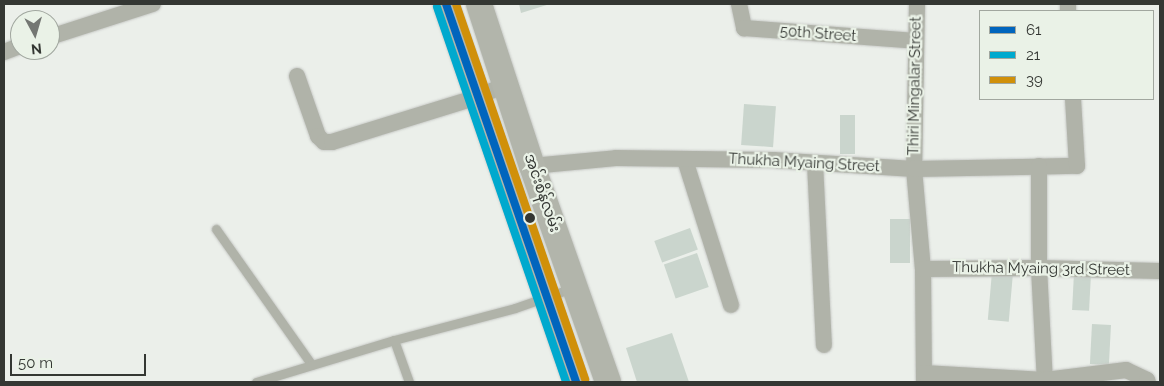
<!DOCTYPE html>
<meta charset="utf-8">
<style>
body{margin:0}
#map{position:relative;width:1164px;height:386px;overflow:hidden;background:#ebefea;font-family:Raleway,"Noto Sans Myanmar",sans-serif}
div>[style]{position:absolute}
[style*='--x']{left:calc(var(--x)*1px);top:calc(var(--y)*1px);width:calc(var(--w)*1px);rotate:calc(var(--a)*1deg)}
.building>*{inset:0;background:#cad5cd;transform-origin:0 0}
.roads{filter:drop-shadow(0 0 1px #c7c9c6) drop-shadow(0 0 1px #c7c9c6)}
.lane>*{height:9px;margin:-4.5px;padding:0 4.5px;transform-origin:4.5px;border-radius:4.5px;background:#b0b3a9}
.street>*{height:16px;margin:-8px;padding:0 8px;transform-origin:8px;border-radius:8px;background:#b0b3a9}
.primary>*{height:26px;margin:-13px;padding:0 13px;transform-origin:13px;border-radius:13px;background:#b2b5ab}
.bus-1>*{height:8px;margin:-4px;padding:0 4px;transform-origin:4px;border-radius:4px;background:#0065bd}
.bus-2>*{height:8px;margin:-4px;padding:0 4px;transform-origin:4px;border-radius:4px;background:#00a9ce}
.bus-3>*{height:8px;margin:-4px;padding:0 4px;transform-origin:4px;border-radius:4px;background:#d0900a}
.dots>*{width:14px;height:14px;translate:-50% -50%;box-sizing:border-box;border:2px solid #eaf2e7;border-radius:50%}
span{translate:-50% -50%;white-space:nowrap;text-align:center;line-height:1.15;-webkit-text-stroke:4.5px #eaf2e7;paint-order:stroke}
.street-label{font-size:15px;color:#343733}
.frame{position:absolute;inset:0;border:5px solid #343733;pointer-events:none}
.legend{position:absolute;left:979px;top:10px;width:175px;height:90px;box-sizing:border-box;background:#eaf2e7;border:1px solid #a1a79f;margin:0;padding:6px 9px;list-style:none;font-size:15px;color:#343733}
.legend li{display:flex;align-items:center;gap:10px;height:25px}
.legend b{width:25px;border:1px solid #a1a79f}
.north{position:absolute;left:10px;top:10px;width:50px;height:50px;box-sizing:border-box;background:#eaf2e7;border:1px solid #a1a79f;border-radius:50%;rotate:174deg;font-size:14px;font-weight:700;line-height:20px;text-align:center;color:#343733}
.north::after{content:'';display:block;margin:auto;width:18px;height:22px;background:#747773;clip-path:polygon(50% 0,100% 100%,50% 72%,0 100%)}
.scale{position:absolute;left:10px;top:354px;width:136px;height:22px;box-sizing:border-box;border:2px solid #343733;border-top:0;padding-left:6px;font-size:15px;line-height:18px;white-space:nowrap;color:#343733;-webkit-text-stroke:4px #eaf2e7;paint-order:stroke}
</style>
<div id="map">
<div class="building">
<div style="clip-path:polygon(519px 4px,550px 4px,521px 13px)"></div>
<div style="left:744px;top:104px;width:32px;height:41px;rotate:4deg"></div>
<div style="left:840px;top:115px;width:15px;height:39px"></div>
<div style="left:890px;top:219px;width:20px;height:44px"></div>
<div style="left:690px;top:228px;width:23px;height:38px;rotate:70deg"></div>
<div style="left:697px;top:253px;width:36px;height:35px;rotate:71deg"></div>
<div style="left:992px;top:272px;width:21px;height:48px;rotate:5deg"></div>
<div style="left:1074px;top:273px;width:17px;height:37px;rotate:3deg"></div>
<div style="left:1092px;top:324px;width:19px;height:40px;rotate:3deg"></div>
<div style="clip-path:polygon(672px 333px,689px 382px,637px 382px,626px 348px)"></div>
</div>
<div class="roads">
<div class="lane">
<div style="--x:216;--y:229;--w:166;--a:54.8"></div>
<div style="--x:394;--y:340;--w:45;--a:70.3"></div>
<div style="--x:256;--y:382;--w:144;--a:-16.9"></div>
<div style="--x:394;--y:340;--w:125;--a:-14.8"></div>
<div style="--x:515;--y:308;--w:60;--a:-19.3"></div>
</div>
<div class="street">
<div style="--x:739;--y:4;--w:25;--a:78"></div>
<div style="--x:744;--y:28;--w:172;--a:4.3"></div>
<div style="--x:917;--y:4;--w:165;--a:91"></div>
<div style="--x:914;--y:169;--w:100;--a:84.9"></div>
<div style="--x:923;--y:269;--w:113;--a:89.5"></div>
<div style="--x:1068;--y:4;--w:7;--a:90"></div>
<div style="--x:50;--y:37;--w:108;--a:-17.8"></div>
<div style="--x:4;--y:52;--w:17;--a:-21"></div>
<div style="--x:297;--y:76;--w:64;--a:70.7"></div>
<div style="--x:318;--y:136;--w:8;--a:45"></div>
<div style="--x:324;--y:142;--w:8;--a:0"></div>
<div style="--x:332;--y:142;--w:152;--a:-17.2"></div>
<div style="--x:477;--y:97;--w:33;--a:-23"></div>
<div style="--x:685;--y:160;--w:152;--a:72.4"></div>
<div style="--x:815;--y:163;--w:182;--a:87.2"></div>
<div style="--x:532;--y:166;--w:84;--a:-5.4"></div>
<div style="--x:616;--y:158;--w:157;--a:0.7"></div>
<div style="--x:773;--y:160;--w:141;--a:3.7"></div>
<div style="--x:914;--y:169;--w:163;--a:-1.1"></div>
<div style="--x:1077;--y:166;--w:67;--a:-93.4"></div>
<div style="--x:1039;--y:166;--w:102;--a:90"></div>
<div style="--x:1039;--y:268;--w:114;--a:87"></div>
<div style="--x:923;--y:269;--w:116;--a:-0.5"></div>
<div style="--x:1039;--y:268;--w:120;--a:1.4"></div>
<div style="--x:924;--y:373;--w:121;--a:3.3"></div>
<div style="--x:1045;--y:380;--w:82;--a:-7"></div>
<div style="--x:1126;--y:370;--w:23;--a:25"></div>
<div style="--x:1147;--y:380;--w:2;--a:63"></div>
</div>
<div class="primary">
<div style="--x:446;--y:4;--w:400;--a:71"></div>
<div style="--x:479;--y:4;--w:170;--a:71.9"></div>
<div style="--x:532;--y:166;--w:229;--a:70.6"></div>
</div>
</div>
<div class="bus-1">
<div style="--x:446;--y:4;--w:400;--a:71"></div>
</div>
<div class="bus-2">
<div style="--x:437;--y:7;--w:397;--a:71"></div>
</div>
<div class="bus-3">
<div style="--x:456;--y:4;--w:397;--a:71"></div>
</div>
<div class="dots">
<div style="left:530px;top:218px;background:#343733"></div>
</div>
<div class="street-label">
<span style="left:818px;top:34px;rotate:4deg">50th Street</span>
<span style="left:915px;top:86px;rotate:-89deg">Thiri Mingalar Street</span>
<span style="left:804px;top:163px;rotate:3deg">Thukha Myaing Street</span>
<span style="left:542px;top:193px;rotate:71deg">အင်းစိန်လမ်း</span>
<span style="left:1041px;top:269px;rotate:1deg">Thukha Myaing 3rd Street</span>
</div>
<div class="frame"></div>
<ul class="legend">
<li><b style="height:6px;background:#0065bd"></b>61</li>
<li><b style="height:6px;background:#00a9ce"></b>21</li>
<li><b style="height:6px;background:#d0900a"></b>39</li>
</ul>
<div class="north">N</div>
<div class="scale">50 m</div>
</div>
